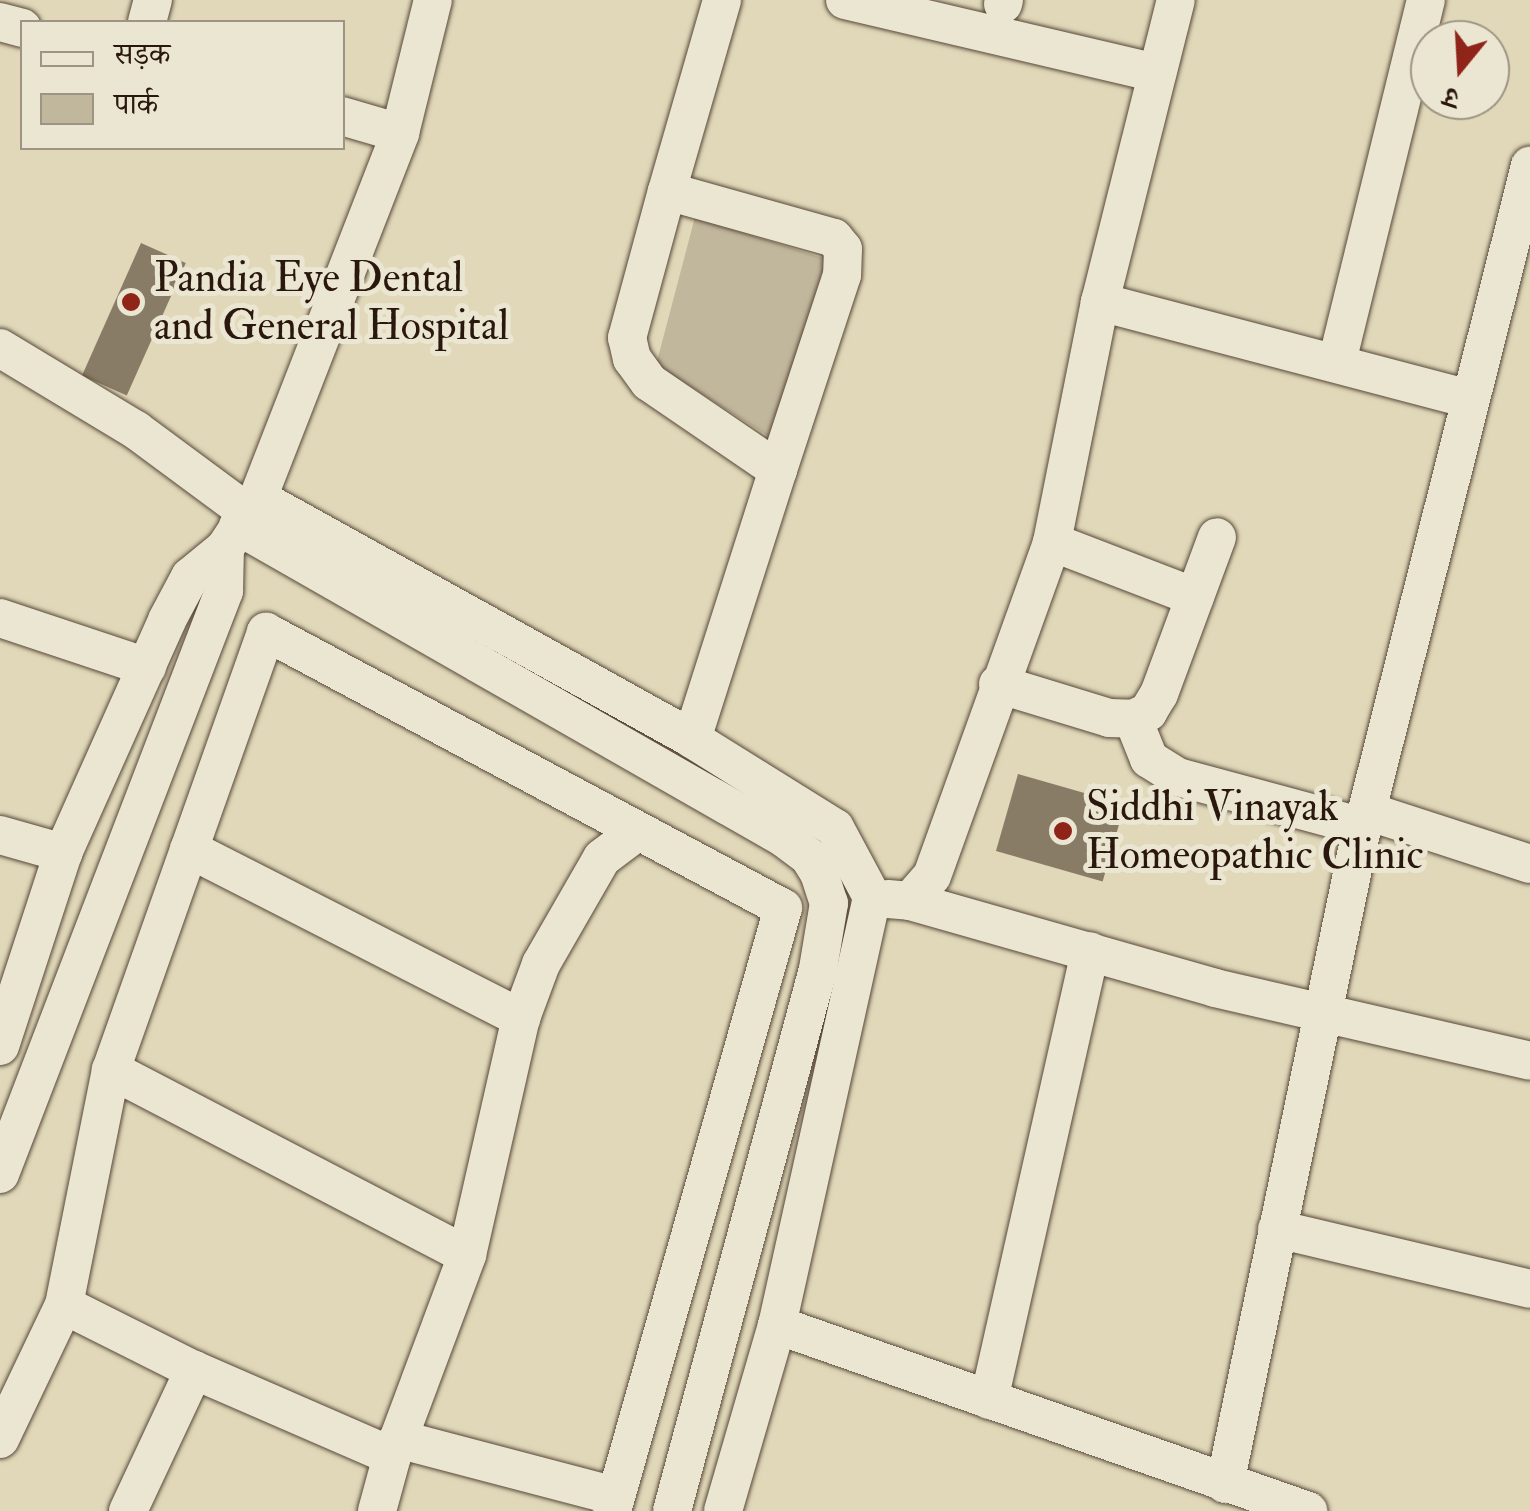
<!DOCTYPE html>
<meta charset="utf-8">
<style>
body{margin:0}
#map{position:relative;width:1530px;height:1511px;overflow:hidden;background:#e0d8b9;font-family:"IM FELL Double Pica","Noto Serif Devanagari",serif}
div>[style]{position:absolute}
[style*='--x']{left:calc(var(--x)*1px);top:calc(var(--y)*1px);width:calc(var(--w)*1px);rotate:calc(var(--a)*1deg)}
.green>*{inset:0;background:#c1b79c}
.building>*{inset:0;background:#897c67;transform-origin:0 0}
.roads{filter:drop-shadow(0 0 2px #584839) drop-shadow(0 0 2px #584839)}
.minor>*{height:38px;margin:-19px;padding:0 19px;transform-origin:19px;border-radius:19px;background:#ebe6d2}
.dots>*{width:28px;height:28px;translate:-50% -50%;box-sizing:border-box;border:5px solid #ebe6d2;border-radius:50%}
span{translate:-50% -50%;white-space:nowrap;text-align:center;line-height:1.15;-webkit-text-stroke:10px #ebe6d2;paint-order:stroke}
.poi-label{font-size:42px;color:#2a180e}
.left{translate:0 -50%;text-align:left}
.legend{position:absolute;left:20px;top:20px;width:325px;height:130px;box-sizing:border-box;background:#ebe6d2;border:2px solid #9e9484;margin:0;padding:12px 18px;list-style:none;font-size:30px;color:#2a180e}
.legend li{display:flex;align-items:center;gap:20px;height:50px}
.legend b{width:50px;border:2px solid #9e9484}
.north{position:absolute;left:1410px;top:20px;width:100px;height:100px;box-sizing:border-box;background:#ebe6d2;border:2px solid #9e9484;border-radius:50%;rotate:198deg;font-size:28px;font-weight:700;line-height:40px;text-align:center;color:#2a180e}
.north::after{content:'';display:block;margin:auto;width:35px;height:45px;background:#8f2418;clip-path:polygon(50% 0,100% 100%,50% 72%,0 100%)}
</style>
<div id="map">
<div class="green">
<div style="clip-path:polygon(695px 217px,838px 263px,770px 437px,656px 365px)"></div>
</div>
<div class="building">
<div style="left:141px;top:243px;width:49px;height:145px;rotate:24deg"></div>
<div style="left:1018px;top:774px;width:111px;height:80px;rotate:16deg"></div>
</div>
<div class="roads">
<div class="minor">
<div style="--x:845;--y:0;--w:320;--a:13.2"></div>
<div style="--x:1003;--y:4;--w:4;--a:-76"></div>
<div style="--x:0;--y:22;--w:23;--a:15"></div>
<div style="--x:147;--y:22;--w:23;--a:-75"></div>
<div style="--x:342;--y:116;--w:60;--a:16.3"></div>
<div style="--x:667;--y:191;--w:173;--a:15.7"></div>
<div style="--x:834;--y:238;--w:14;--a:51"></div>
<div style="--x:843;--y:249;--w:26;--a:92"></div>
<div style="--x:842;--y:275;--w:205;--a:108.2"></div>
<div style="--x:778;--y:470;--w:156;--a:-145.7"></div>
<div style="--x:649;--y:382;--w:29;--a:-126"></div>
<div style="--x:632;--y:359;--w:22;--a:-103"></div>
<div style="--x:627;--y:338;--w:152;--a:-74.8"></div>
<div style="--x:667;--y:191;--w:199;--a:-73.9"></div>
<div style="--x:1100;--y:302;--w:383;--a:14.7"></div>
<div style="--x:0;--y:348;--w:159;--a:31.1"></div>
<div style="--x:136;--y:430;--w:139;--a:36.5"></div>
<div style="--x:1337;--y:362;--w:373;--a:-76.2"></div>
<div style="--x:258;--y:498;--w:496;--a:29"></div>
<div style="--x:692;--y:739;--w:168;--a:31.9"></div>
<div style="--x:835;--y:828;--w:78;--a:61.8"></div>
<div style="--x:872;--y:897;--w:438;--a:102.5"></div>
<div style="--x:777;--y:1325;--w:194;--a:106.2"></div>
<div style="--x:238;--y:526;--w:629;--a:29.74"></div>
<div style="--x:784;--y:838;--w:31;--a:37"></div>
<div style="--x:809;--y:857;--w:19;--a:58"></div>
<div style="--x:819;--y:873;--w:32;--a:72"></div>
<div style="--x:829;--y:903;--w:67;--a:99.5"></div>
<div style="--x:818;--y:969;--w:561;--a:105.08"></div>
<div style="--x:1052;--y:542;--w:153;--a:21"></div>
<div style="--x:0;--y:618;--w:155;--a:18.4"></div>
<div style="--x:998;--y:684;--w:116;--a:17"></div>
<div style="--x:1109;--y:718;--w:24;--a:2"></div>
<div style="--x:1133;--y:719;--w:17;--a:-25"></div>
<div style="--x:1148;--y:712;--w:21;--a:-59"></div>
<div style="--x:1159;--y:694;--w:167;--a:-69.7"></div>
<div style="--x:1133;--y:719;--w:43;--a:68.2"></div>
<div style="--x:1149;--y:759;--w:34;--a:32"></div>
<div style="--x:1178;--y:777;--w:192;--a:15.1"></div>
<div style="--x:692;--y:739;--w:282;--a:-72.3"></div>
<div style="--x:1367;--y:811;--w:171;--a:18"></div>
<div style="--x:0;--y:835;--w:66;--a:15.9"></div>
<div style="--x:189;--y:849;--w:373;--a:27"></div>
<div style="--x:888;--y:899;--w:22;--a:5"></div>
<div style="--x:910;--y:901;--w:317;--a:15.9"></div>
<div style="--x:1215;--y:988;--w:323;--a:13"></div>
<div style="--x:910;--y:901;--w:33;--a:-49"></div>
<div style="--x:932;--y:876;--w:355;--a:-70.2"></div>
<div style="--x:1052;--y:542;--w:245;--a:-78.7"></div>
<div style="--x:1100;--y:302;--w:311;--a:-75.9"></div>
<div style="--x:0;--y:1046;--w:203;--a:-71.9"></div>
<div style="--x:63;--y:853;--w:255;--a:-65.9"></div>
<div style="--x:167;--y:620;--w:49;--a:-61.9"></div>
<div style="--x:190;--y:577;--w:45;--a:-39.6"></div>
<div style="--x:225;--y:548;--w:60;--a:-56.6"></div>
<div style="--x:258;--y:498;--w:392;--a:-68.7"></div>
<div style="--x:400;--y:133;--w:137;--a:-76.1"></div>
<div style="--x:111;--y:1070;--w:401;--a:27.5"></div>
<div style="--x:0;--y:1174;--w:625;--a:-68.98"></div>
<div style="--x:224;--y:591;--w:43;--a:-88.7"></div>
<div style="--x:1277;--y:1229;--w:260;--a:13.3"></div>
<div style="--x:64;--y:1305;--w:145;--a:26.6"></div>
<div style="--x:194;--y:1370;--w:216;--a:23.5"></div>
<div style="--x:777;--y:1325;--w:563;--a:19.3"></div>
<div style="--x:989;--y:1400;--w:460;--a:-77.3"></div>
<div style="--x:0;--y:1439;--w:148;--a:-64.5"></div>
<div style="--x:64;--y:1305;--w:240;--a:-78.7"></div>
<div style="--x:111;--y:1070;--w:465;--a:-70.5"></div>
<div style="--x:266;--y:632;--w:586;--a:28.1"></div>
<div style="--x:783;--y:908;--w:627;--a:105.83"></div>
<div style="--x:398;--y:1439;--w:225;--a:14.7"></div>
<div style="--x:1225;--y:1484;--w:648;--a:-78.24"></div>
<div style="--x:1357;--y:850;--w:706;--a:-75.81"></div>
<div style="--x:128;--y:1511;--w:156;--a:-64.9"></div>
<div style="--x:377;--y:1511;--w:57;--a:-74.7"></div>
<div style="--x:392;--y:1456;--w:215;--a:-69.5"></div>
<div style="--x:467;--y:1255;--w:243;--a:-77.2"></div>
<div style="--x:521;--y:1018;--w:58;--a:-69.7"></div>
<div style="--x:541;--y:964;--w:122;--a:-60.1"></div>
<div style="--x:602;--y:858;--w:45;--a:-36.9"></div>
</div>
</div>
<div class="dots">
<div style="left:131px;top:302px;background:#8f2418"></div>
<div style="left:1063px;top:831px;background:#8f2418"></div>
</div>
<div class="poi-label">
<span class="left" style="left:154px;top:302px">Pandia Eye Dental<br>and General Hospital</span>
<span class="left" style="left:1086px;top:831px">Siddhi Vinayak<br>Homeopathic Clinic</span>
</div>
<ul class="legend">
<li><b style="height:12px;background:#ebe6d2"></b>सड़क</li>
<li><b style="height:28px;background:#c1b79c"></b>पार्क</li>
</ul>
<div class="north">उ</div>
</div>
